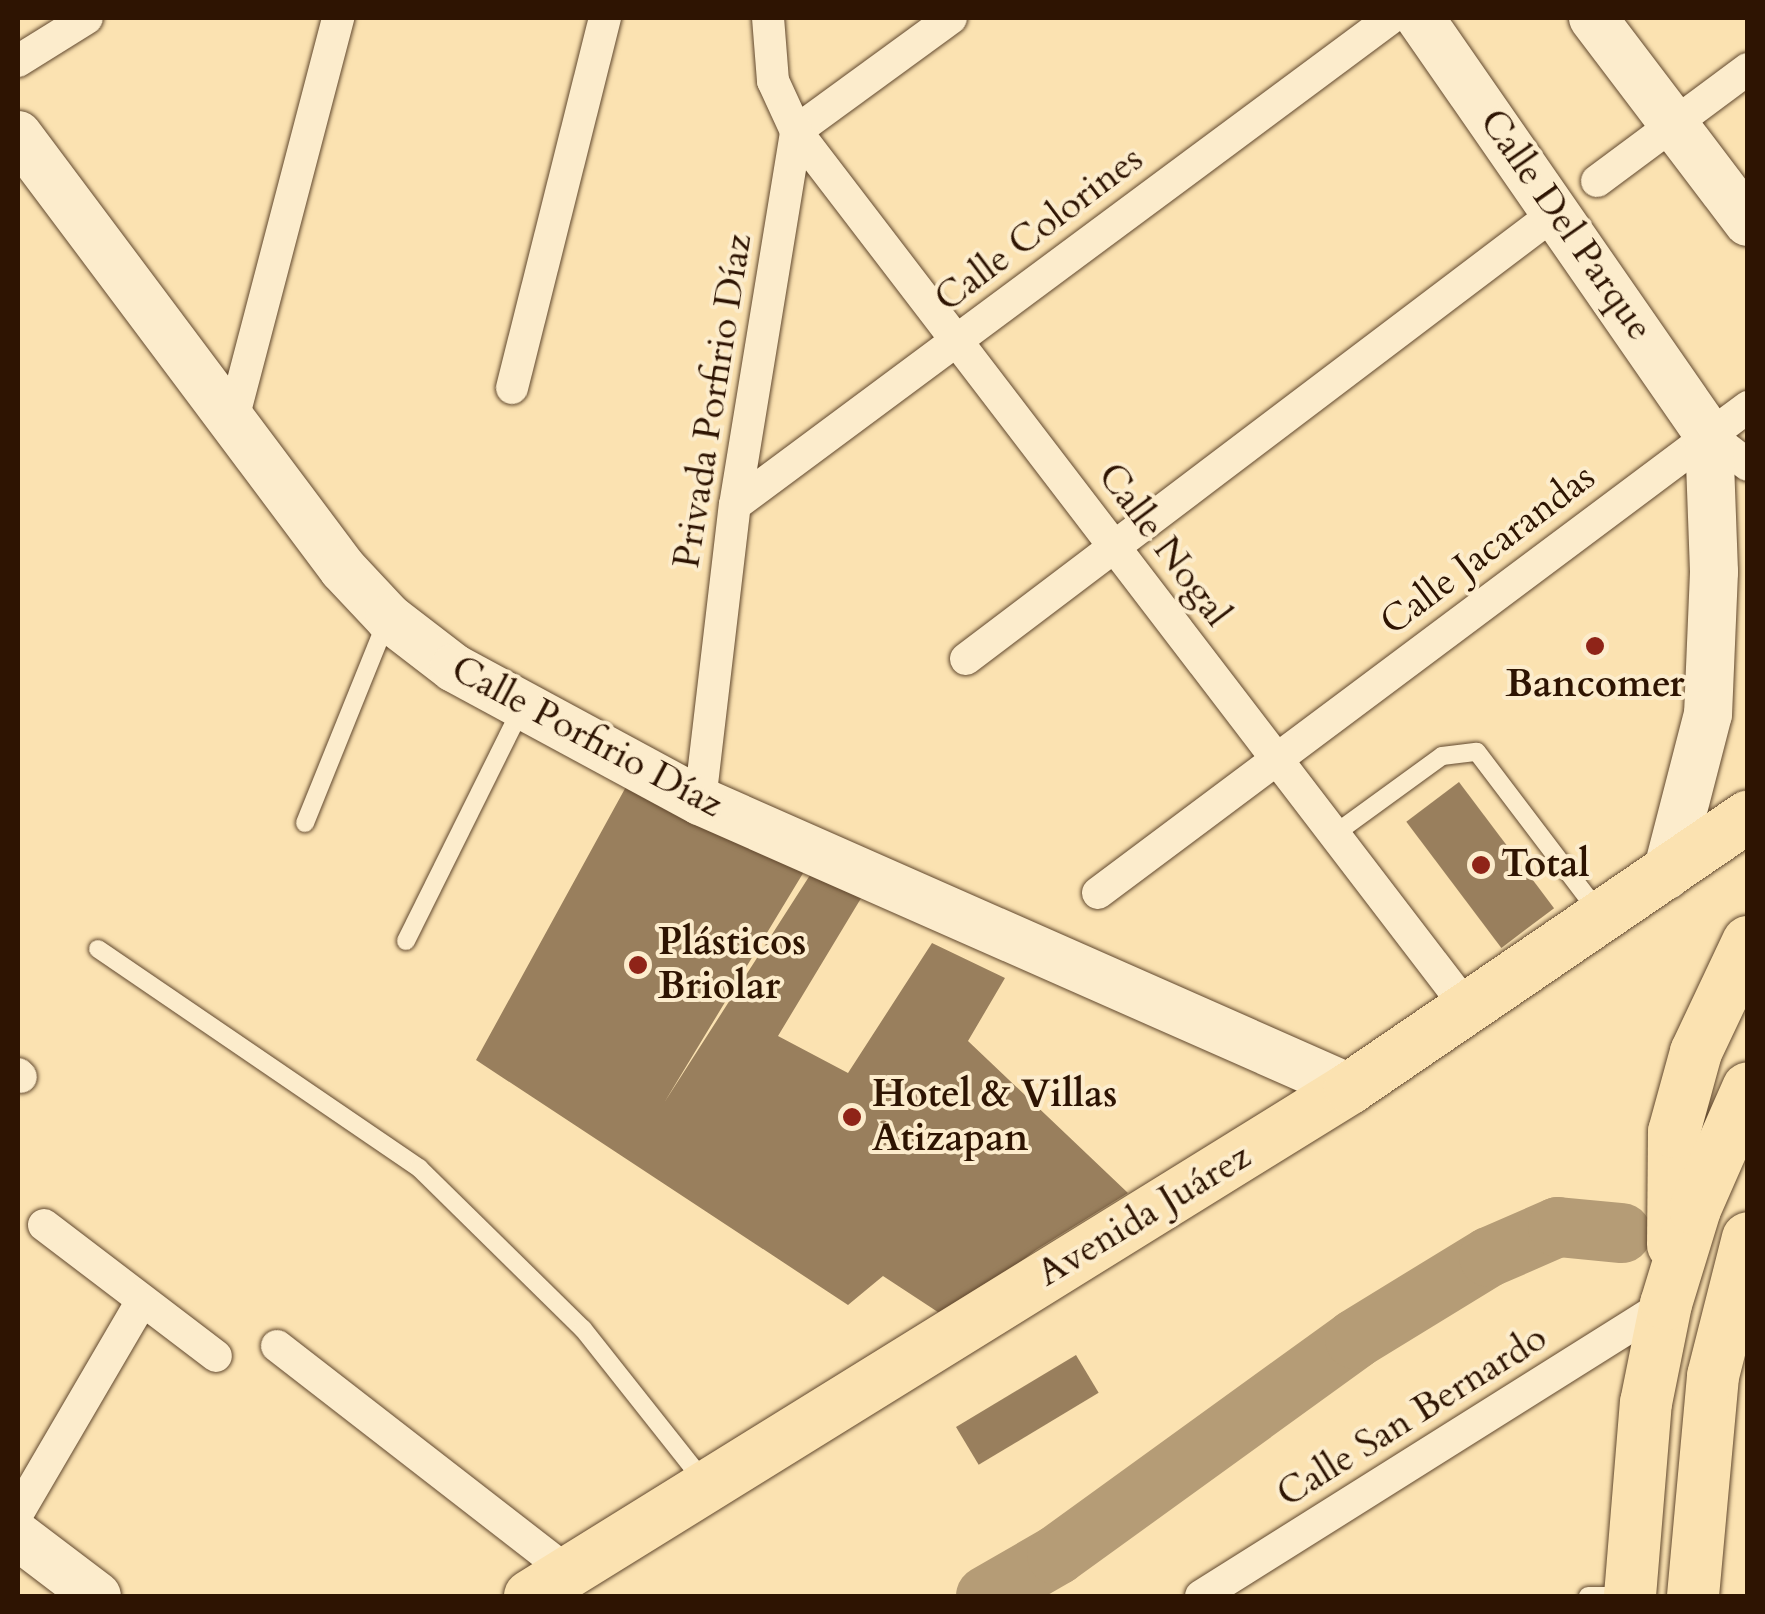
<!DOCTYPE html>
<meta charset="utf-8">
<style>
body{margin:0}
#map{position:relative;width:1765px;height:1614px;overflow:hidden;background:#fbe2b1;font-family:Cardo,serif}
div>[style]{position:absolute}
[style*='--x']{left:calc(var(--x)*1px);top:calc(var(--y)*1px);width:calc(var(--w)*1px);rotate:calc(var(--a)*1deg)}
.river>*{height:60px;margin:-30px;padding:0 30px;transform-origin:30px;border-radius:30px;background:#b59c76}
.building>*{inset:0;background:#997f5d;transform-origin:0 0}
.roads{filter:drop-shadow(0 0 2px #61482e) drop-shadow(0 0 2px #61482e)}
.lane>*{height:18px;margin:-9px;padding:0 9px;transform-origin:9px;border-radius:9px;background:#fceccc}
.street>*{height:32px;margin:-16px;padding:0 16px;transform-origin:16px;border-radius:16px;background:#fceccc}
.secondary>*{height:48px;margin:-24px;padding:0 24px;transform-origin:24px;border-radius:24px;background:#fceccc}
.primary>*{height:52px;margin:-26px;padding:0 26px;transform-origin:26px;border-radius:26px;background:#fbe2b1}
.dots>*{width:28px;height:28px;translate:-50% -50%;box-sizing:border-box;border:5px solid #fceccc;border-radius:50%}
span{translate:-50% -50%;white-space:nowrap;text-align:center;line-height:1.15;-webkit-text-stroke:8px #fceccc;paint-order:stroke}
.street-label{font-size:38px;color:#2e1402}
.poi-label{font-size:38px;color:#2e1402;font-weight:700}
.left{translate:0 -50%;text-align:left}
.frame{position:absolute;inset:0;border:20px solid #2e1402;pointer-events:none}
</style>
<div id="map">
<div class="river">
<div style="--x:986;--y:1596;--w:82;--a:-30"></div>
<div style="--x:1057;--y:1555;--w:368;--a:-35.9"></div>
<div style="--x:1355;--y:1339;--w:157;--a:-31.5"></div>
<div style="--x:1489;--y:1257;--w:75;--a:-23.5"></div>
<div style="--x:1558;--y:1227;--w:64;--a:5.4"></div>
</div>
<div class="building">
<div style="clip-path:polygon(633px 774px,805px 870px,664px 1103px,812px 872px,863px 895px,778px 1036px,848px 1073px,932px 943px,1005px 978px,968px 1041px,1128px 1193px,1036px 1250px,947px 1318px,883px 1276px,848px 1305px,476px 1060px)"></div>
<div style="left:1459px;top:782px;width:158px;height:66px;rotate:53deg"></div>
<div style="left:1076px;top:1355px;width:44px;height:140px;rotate:59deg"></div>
</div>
<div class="roads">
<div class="lane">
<div style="--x:305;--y:823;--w:221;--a:-68"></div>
<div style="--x:1336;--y:833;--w:131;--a:-36"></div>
<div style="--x:1442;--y:756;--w:35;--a:-7"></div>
<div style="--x:1477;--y:752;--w:203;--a:52.8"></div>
<div style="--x:406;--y:941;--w:259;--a:-63.6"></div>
<div style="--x:98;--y:949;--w:389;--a:34.3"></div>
<div style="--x:419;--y:1168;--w:230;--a:44.5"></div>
<div style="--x:583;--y:1329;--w:196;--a:51.6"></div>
<div style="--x:1588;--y:1596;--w:40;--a:0"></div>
</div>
<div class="street">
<div style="--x:951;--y:18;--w:192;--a:143.9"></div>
<div style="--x:796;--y:131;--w:1106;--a:52.57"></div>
<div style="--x:18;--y:61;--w:81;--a:-31.9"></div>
<div style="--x:1597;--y:181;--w:188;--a:-36.6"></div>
<div style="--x:512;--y:388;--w:382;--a:-75.9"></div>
<div style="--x:233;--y:419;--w:415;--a:-75.3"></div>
<div style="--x:1709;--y:435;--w:49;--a:37.6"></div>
<div style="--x:735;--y:505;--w:817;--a:-36.59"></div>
<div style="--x:966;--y:659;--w:744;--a:-37.13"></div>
<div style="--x:700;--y:801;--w:298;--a:-83.3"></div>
<div style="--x:735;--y:505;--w:379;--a:-80.7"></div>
<div style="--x:796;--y:131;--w:55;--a:-114.7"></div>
<div style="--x:773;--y:81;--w:63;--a:-94.5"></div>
<div style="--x:1098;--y:893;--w:812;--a:-36.79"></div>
<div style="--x:18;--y:1074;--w:4;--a:45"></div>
<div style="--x:44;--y:1225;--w:216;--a:37.3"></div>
<div style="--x:277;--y:1346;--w:364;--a:37.8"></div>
<div style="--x:18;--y:1513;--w:246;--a:-59.7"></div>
<div style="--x:1201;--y:1596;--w:549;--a:-32.13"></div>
</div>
<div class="secondary">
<div style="--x:1420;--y:18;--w:507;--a:55.28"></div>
<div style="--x:1709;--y:435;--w:137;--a:87.9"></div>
<div style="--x:1714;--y:572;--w:142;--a:92.4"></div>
<div style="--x:1708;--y:714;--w:167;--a:104.5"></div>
<div style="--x:1593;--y:18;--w:256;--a:52.8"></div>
<div style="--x:18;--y:135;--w:542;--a:53.17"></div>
<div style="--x:343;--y:569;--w:67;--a:46.8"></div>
<div style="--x:389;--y:618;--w:82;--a:37.6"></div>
<div style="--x:454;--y:668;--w:280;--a:28.4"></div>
<div style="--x:700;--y:801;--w:711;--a:23.82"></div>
<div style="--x:18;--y:1536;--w:99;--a:37.2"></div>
</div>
<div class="primary">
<div style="--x:1673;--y:1245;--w:113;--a:-89.5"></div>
<div style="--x:1674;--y:1132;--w:83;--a:-74.6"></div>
<div style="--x:1696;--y:1052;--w:122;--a:-64.7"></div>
<div style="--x:530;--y:1596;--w:965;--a:-31.78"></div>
<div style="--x:1350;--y:1088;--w:482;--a:-34.3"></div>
<div style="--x:1630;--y:1596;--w:194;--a:-85.3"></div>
<div style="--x:1646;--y:1403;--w:101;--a:-78.6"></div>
<div style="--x:1666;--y:1304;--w:99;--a:-73"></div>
<div style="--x:1695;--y:1209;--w:132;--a:-66.3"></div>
<div style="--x:1693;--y:1596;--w:221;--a:-84.8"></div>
<div style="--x:1713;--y:1376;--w:142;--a:-75.8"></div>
</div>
</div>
<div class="dots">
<div style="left:1595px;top:646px;background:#8f2418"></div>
<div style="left:1481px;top:865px;background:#8f2418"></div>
<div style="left:638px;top:965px;background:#8f2418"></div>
<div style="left:852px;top:1117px;background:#8f2418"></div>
</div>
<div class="street-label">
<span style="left:1566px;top:225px;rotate:55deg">Calle Del Parque</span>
<span style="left:1039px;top:229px;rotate:-37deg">Calle Colorines</span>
<span style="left:713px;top:401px;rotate:-81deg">Privada Porfirio Díaz</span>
<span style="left:1164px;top:545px;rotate:53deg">Calle Nogal</span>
<span style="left:1488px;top:550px;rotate:-37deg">Calle Jacarandas</span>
<span style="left:587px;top:737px;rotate:28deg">Calle Porfirio Díaz</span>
<span style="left:1144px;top:1215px;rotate:-31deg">Avenida Juárez</span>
<span style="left:1412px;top:1416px;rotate:-32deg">Calle San Bernardo</span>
</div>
<div class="poi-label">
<span style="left:1595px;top:685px">Bancomer</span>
<span class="left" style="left:1501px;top:865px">Total</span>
<span class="left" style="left:658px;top:965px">Plásticos<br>Briolar</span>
<span class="left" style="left:872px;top:1117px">Hotel &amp; Villas<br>Atizapan</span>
</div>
<div class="frame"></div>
</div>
